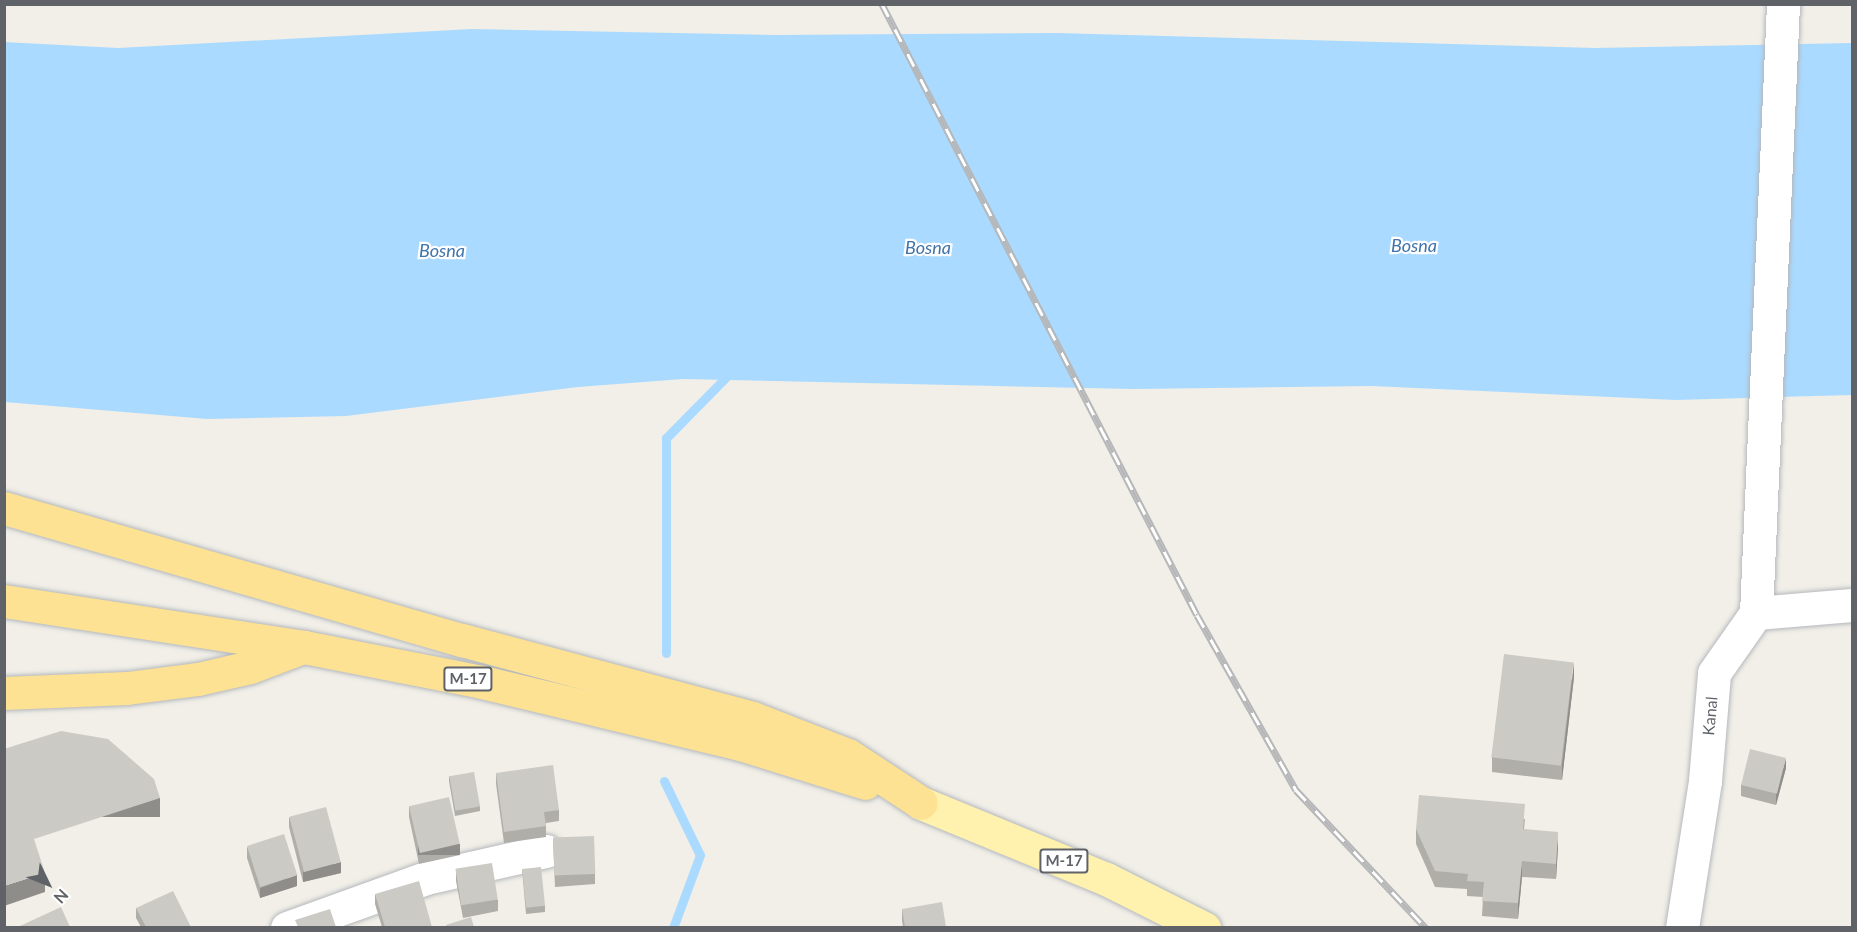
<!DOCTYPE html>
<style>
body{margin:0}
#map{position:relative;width:1857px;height:932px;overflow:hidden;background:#f1efe8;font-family:Lato,sans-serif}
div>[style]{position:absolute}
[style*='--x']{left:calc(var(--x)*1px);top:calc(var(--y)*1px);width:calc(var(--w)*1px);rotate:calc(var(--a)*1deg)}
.water>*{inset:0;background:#aadaff}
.stream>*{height:9px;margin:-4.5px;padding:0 4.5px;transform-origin:4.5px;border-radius:4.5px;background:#aadaff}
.roads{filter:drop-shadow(0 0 2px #b5b8bc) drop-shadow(0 0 2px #b5b8bc)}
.minor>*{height:33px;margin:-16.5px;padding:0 16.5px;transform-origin:16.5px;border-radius:16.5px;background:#fff}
.major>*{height:33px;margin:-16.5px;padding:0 16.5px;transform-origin:16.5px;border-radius:16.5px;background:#fff2af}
.highway>*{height:33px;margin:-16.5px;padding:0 16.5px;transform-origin:16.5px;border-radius:16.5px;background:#fde293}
.rail>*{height:7px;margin-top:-3.5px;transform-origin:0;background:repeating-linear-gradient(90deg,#fff 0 14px,#b6b7b8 0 28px);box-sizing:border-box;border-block:2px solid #b6b7b8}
.wall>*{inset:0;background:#afaea9}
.shaded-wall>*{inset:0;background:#8f8d8a;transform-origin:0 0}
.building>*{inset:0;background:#cccac5;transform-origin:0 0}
span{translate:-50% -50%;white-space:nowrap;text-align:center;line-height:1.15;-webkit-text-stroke:4.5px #fff;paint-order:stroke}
.shield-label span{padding:2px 4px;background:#fff;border:2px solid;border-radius:4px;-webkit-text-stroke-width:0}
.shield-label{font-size:15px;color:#5f6368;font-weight:700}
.street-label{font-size:16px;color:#5f6368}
.water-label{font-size:18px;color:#4174aa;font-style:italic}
.frame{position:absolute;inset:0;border:6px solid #5f6368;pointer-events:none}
.north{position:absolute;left:18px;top:854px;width:60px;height:60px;-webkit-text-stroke:4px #fff;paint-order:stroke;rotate:133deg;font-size:16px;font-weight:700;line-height:24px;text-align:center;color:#5f6368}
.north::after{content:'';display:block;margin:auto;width:21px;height:27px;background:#5f6368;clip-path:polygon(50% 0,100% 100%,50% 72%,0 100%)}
</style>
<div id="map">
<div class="water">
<div style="clip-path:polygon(472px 29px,775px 35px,1058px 33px,1595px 48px,1852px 43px,1852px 395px,1676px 400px,1372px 386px,1134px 389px,683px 379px,578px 387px,346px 416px,207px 419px,5px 402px,4px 42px,118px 48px)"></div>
</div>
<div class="stream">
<div style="--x:666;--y:653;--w:215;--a:-90"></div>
<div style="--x:666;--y:438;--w:91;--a:-45.4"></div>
<div style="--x:664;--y:781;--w:82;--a:64.1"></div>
<div style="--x:700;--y:855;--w:78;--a:110.3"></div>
</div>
<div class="roads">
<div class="minor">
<div style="--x:1756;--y:613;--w:610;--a:-87.46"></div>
<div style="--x:287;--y:928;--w:148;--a:-19.8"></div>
<div style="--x:426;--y:878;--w:123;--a:-12.7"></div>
<div style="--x:1682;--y:928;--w:149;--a:-81.1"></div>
<div style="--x:1705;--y:781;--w:108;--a:-85.2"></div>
<div style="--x:1714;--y:673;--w:73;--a:-55"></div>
<div style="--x:1756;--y:613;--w:96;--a:-4.8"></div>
</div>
<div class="major">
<div style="--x:921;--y:803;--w:200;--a:22.3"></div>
<div style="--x:1106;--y:879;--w:110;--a:26.6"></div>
</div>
<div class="highway">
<div style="--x:4;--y:508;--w:477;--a:16.1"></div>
<div style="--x:462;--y:640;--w:301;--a:15"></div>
<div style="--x:753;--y:718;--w:102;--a:21.3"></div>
<div style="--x:848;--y:755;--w:87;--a:33.3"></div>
<div style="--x:4;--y:601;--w:304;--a:8.7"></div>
<div style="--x:304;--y:647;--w:181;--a:11.1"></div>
<div style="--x:482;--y:682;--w:265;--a:13.5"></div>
<div style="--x:740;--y:744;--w:131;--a:17.3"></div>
<div style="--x:4;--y:693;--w:123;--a:-2.3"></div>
<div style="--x:127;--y:688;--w:72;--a:-7.2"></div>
<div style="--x:198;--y:679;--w:53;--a:-13"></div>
<div style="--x:250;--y:667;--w:57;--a:-20.7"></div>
</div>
</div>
<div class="rail">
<div style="--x:882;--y:4;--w:687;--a:62.73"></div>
<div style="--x:1197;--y:615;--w:201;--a:60.5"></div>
<div style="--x:1296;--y:790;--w:190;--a:46.7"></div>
</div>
<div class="wall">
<div style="clip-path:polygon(1574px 677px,1562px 780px,1492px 772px,1492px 757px)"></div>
<div style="clip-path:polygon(1786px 768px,1776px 805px,1741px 796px,1741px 785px)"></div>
<div style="clip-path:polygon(496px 773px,559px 810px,559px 821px,546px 823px,546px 837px,504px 843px,496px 784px)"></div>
<div style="clip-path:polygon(449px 776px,480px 806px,480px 811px,455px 816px,449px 781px)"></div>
<div style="clip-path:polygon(409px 806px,460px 855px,419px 864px,409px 817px)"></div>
<div style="clip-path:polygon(289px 817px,341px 873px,303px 882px,289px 827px)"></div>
<div style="clip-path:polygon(1525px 819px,1524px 829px,1558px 847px,1556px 879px,1522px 877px,1518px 919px,1482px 916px,1483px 897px,1467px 896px,1467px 889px,1435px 887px,1416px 844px,1416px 829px)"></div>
<div style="clip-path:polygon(553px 838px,595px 874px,595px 884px,555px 887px)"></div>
<div style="clip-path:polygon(247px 847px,297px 886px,260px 898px,247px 858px)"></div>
<div style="clip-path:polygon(522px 869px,545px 906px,545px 912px,526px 914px)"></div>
<div style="clip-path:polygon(456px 871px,498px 900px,498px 911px,463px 918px,456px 881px)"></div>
<div style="clip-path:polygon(375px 894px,432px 927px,382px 927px,375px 904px)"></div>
<div style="clip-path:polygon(136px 908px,191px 927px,141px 927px,136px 918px)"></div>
<div style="clip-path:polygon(902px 909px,946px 927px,903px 927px,902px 920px)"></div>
</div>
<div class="shaded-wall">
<div style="clip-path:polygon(1574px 662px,1574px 677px,1562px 780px,1562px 765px)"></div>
<div style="clip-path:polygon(1786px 758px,1786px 768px,1776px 805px,1776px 794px)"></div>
<div style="left:160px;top:798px;width:19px;height:133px;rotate:90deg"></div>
<div style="clip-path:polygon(1558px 832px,1558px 847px,1556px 879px,1556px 864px)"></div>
<div style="left:460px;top:844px;width:11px;height:42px;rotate:90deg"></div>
<div style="clip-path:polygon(1522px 861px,1522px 877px,1518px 919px,1518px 903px)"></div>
<div style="clip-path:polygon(341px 862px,341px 873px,303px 882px,303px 872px)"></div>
<div style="clip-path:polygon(45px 873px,45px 892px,4px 906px,4px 886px)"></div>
<div style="clip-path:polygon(297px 875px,297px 886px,260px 898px,260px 888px)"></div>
</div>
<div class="building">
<div style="left:1504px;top:654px;width:70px;height:104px;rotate:7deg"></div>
<div style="clip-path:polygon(61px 731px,108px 739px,154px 779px,160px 798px,34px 839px,45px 873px,4px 886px,4px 749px)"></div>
<div style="left:1750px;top:749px;width:37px;height:37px;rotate:14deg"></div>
<div style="clip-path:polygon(553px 765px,559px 810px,544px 812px,546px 826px,504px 832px,496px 773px)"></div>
<div style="left:474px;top:772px;width:35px;height:25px;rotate:80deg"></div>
<div style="clip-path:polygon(1419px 795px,1525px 804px,1523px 829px,1558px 832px,1556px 864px,1522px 861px,1518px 903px,1482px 901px,1484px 882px,1467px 881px,1468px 874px,1435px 871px,1416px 829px)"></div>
<div style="left:449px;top:797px;width:48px;height:41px;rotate:77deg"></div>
<div style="left:326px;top:807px;width:57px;height:38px;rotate:75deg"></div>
<div style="left:284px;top:834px;width:43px;height:39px;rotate:72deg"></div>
<div style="left:594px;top:836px;width:38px;height:41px;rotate:88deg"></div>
<div style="left:492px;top:863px;width:37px;height:37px;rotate:81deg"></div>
<div style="left:541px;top:867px;width:39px;height:19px;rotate:84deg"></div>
<div style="clip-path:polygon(419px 881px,432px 927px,385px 927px,375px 894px)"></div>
<div style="clip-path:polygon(173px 891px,191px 927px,146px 927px,136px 908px)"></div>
<div style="clip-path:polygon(942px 902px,946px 927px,905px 927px,902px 909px)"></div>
<div style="clip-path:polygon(61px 907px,70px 927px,21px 927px,20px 926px)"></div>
<div style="clip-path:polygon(330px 909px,336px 927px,298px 927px,295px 920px)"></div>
<div style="clip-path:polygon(471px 917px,474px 927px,447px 927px,446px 925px)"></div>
</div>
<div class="shield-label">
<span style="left:468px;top:679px">M-17</span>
<span style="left:1064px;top:861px">M-17</span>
</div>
<div class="street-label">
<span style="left:1710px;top:716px;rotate:-85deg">Kanal</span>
</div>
<div class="water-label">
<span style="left:1414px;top:245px">Bosna</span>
<span style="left:928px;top:247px">Bosna</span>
<span style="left:442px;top:250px">Bosna</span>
</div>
<div class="frame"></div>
<div class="north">N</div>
</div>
